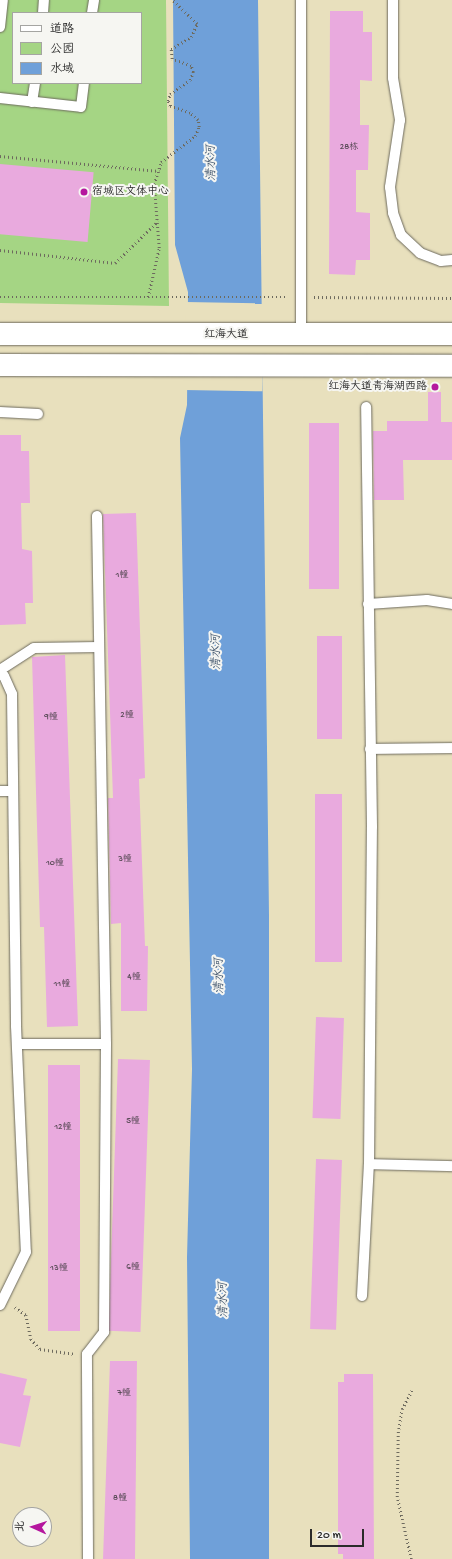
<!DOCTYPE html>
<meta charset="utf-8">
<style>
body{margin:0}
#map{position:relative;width:452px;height:1559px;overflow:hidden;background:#e8e0bd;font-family:"Gochi Hand","LXGW WenKai TC",sans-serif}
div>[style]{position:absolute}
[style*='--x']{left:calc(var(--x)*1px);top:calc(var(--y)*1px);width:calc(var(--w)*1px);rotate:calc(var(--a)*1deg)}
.green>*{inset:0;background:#a5d584}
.water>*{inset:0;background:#6fa0d9}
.pier>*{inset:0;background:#e8e0bd;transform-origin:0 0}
.building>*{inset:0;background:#e9aade;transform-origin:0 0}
.path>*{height:2.5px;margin-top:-1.25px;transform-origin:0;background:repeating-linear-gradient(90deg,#6d6a5e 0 1px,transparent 0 4px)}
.roads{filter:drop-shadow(0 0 1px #6d6a5e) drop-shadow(0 0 1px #6d6a5e)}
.lane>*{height:10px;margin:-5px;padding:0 5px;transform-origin:5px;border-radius:5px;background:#fff}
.secondary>*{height:22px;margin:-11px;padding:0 11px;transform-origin:11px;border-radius:11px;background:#fff}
.dots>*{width:11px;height:11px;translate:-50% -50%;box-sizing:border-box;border:2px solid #f6f6f2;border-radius:50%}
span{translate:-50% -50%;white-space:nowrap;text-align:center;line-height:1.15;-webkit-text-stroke:4px #f6f6f2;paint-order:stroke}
.number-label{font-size:9px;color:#5a4b58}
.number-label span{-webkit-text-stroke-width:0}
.poi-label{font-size:11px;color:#2b2b2b}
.left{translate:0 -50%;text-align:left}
.right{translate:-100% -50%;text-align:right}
.street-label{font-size:11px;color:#2b2b2b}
.water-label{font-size:12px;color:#465a71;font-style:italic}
.legend{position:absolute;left:12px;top:12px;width:130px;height:72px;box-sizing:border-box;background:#f6f6f2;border:1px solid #a5a5a2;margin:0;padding:5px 7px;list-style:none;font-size:12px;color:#2b2b2b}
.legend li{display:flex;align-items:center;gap:8px;height:20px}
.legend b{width:20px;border:1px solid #a5a5a2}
.north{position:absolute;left:12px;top:1507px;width:40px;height:40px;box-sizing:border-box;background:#f6f6f2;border:1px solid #a5a5a2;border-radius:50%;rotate:273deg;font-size:11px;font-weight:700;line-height:16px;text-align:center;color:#2b2b2b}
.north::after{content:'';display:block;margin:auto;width:14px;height:18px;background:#b5179e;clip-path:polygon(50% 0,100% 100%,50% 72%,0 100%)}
.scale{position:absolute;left:310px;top:1529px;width:54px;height:18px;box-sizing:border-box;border:2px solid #2b2b2b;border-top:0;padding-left:5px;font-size:12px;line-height:14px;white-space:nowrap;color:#2b2b2b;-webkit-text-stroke:3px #f6f6f2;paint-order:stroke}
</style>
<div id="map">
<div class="green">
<div style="clip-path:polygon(evenodd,0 0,166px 0,169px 306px,0 303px,0 0,13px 13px,141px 13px,141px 83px,13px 83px,13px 13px)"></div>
</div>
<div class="water">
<div style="clip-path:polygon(173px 0,258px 0,269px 915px,269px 1559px,190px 1559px,187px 1257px,192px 1069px,180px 438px,187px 405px,188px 292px,175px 245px)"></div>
</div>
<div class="pier">
<div style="left:186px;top:302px;width:78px;height:88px;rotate:1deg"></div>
</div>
<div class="building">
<div style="clip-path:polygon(330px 11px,363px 11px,363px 32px,372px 32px,372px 81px,360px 80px,360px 125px,369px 125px,368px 170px,356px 170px,356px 212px,370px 213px,370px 260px,356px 260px,355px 275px,329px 274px)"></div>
<div style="left:0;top:164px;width:94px;height:70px;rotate:5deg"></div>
<div style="clip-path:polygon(428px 392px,441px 392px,441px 422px,452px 422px,452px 460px,403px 460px,404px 500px,374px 500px,373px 431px,387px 431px,387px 421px,428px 421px)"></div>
<div style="left:309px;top:423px;width:30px;height:166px"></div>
<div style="clip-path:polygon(0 435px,21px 435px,21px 451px,29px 451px,30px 503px,21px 503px,22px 549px,32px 551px,33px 603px,25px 603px,26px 624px,0 625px)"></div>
<div style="clip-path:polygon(136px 513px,145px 778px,139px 779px,145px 946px,148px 946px,147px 1011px,121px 1011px,121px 923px,111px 924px,108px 798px,113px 798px,103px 514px)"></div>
<div style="left:317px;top:636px;width:25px;height:103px"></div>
<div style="clip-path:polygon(65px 655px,78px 1026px,47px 1027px,44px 927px,40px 927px,32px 657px)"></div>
<div style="left:315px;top:794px;width:27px;height:168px"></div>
<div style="left:316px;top:1017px;width:28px;height:101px;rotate:2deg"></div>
<div style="left:118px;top:1059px;width:32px;height:272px;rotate:2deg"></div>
<div style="left:48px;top:1065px;width:32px;height:266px"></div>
<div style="left:316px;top:1159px;width:26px;height:170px;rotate:2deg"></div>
<div style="clip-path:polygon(110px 1361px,137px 1361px,135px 1559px,103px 1559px)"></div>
<div style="clip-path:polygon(0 1373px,27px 1379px,23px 1395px,31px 1396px,20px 1447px,0 1443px)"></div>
<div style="clip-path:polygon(344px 1374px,373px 1374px,374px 1559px,343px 1559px,343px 1554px,338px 1554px,338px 1382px,344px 1382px)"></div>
</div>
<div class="path">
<div style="--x:0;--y:156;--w:160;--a:5.4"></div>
<div style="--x:0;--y:250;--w:116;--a:6.4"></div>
<div style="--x:115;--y:263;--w:60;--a:-44.3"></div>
<div style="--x:0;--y:297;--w:287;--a:0"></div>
<div style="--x:148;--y:297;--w:50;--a:-77.3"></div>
<div style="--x:159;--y:248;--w:64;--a:-94.5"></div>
<div style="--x:154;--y:184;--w:23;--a:-72"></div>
<div style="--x:161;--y:162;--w:43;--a:-37.4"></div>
<div style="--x:195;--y:136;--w:10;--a:-66"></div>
<div style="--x:199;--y:127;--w:7;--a:-98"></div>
<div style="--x:198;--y:120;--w:11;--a:-139"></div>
<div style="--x:190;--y:113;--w:21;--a:-161"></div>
<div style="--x:170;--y:106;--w:5;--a:-112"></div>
<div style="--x:168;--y:101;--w:7;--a:-74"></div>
<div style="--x:170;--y:94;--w:24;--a:-35"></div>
<div style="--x:190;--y:80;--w:9;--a:-69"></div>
<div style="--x:193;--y:72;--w:6;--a:-108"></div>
<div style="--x:191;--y:66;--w:20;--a:-160"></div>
<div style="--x:172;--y:59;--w:10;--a:-96"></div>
<div style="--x:171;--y:49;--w:23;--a:-31"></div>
<div style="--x:191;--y:37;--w:14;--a:-65"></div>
<div style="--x:197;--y:24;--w:35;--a:-136"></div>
<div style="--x:314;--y:297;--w:138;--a:0.4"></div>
<div style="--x:15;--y:1307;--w:14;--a:36"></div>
<div style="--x:26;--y:1315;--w:25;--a:78"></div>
<div style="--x:31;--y:1339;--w:13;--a:48"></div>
<div style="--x:40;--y:1349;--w:34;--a:8"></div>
<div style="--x:411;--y:1559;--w:64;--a:-102.7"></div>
<div style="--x:397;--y:1497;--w:64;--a:-89.1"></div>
<div style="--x:398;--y:1433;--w:24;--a:-81"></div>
<div style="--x:402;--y:1409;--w:21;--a:-62"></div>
</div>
<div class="roads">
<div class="lane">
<div style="--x:393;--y:0;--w:78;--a:90"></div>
<div style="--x:393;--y:78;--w:43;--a:80.5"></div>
<div style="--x:400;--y:120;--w:68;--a:98.5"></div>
<div style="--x:390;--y:187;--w:26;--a:83"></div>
<div style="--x:393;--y:213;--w:23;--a:70"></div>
<div style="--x:401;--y:235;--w:26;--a:43"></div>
<div style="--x:420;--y:253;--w:22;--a:21"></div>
<div style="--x:441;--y:261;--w:11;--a:-5"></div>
<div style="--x:43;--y:13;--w:13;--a:-86"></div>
<div style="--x:92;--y:13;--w:13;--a:-81"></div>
<div style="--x:0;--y:27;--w:27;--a:-84"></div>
<div style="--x:0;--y:98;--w:81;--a:6.3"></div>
<div style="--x:81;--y:107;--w:24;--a:-83"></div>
<div style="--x:32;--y:102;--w:19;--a:-81"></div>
<div style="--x:301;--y:335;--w:335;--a:-90"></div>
<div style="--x:0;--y:412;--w:38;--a:3"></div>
<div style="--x:368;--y:604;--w:59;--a:-3.9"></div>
<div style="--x:427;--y:600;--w:25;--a:9"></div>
<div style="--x:0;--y:670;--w:40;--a:-32.9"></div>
<div style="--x:34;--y:648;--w:65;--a:-0.9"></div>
<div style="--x:0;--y:674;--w:4;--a:27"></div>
<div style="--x:4;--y:676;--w:20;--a:66"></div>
<div style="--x:12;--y:694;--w:332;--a:89.3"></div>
<div style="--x:16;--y:1026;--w:226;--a:87.5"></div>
<div style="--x:26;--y:1252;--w:59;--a:116.1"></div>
<div style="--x:370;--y:749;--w:82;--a:-0.7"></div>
<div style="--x:0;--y:791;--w:13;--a:0"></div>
<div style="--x:17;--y:1044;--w:89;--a:0"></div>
<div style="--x:369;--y:1164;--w:83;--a:1.4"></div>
<div style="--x:362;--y:1296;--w:132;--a:-87"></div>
<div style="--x:369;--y:1164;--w:337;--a:-89.5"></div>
<div style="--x:372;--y:827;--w:420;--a:-90.8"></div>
<div style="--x:88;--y:1559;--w:205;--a:-90.3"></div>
<div style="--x:87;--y:1354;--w:28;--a:-52"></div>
<div style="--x:104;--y:1332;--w:288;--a:-89.6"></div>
<div style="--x:106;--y:1044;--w:528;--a:-90.98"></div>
</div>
<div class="secondary">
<div style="--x:0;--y:334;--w:452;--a:0"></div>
<div style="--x:0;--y:365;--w:452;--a:0.1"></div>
</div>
</div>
<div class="dots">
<div style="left:84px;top:192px;background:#b5179e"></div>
<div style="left:435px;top:387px;background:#b5179e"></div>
</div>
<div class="number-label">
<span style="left:349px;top:148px">28栋</span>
<span style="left:122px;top:576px">1幢</span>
<span style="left:127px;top:716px">2幢</span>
<span style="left:51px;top:718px">9幢</span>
<span style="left:125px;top:860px">3幢</span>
<span style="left:55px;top:864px">10幢</span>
<span style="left:134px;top:978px">4幢</span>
<span style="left:62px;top:985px">11幢</span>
<span style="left:133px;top:1122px">5幢</span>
<span style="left:63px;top:1128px">12幢</span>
<span style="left:133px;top:1268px">6幢</span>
<span style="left:59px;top:1269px">13幢</span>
<span style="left:124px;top:1394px">7幢</span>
<span style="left:120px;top:1499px">8幢</span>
</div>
<div class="poi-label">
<span class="left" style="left:92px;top:192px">宿城区文体中心</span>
<span class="right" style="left:427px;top:387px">红海大道青海湖西路</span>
</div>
<div class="street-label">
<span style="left:226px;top:335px">红海大道</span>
</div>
<div class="water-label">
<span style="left:213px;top:163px;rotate:-91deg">清水河</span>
<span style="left:218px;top:652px;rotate:-91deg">清水河</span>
<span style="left:221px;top:976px;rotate:-91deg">清水河</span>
<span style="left:225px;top:1300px;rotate:-91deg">清水河</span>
</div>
<ul class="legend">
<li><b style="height:5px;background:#fff"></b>道路</li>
<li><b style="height:11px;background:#a5d584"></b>公园</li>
<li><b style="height:11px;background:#6fa0d9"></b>水域</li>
</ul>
<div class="north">北</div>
<div class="scale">20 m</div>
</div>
